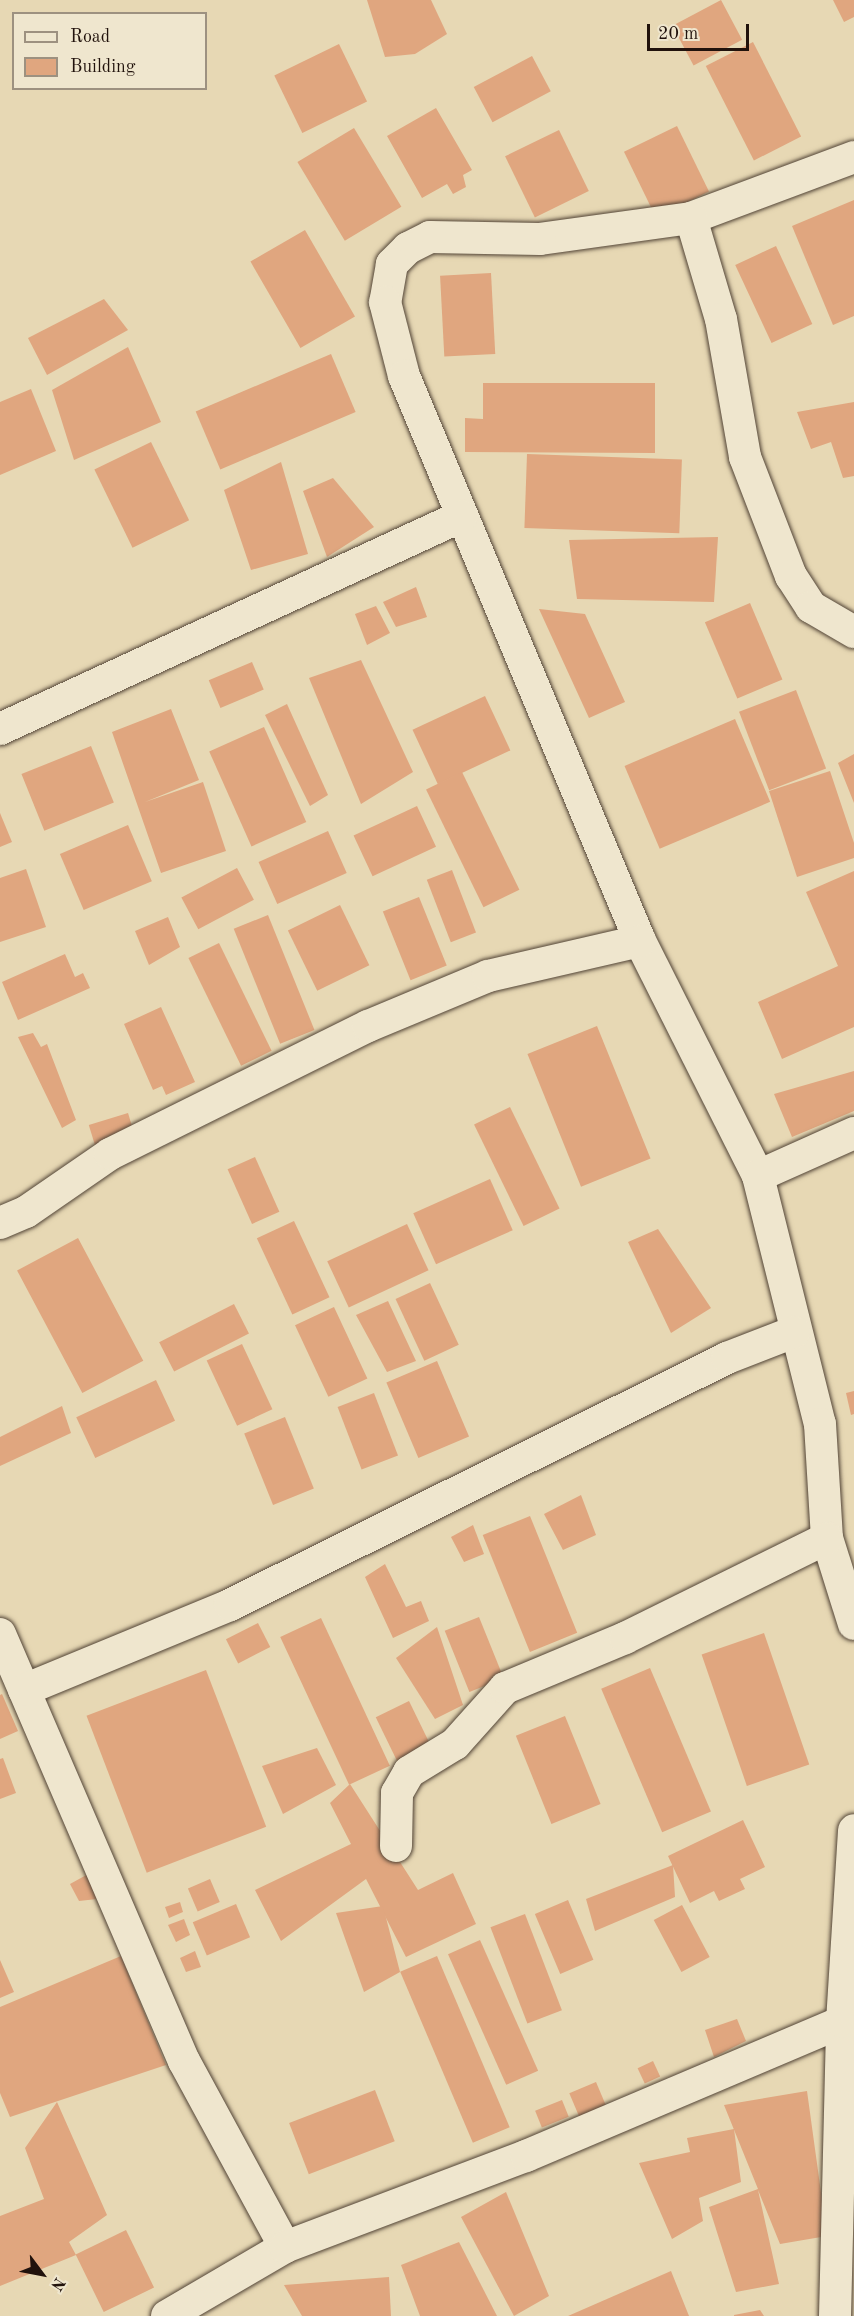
<!DOCTYPE html>
<style>
body{margin:0}
#map{position:relative;width:854px;height:2316px;overflow:hidden;background:#e7d8b4;font-family:"Old Standard TT",serif}
div>[style]{position:absolute}
[style*='--x']{left:calc(var(--x)*1px);top:calc(var(--y)*1px);width:calc(var(--w)*1px);rotate:calc(var(--a)*1deg)}
.building>*{inset:0;background:#e0a67f;transform-origin:0 0}
.roads{filter:drop-shadow(0 0 2px #524436) drop-shadow(0 0 2px #524436)}
.street>*{height:32px;margin:-16px;padding:0 16px;transform-origin:16px;border-radius:16px;background:#efe6ce}
span{translate:-50% -50%;white-space:nowrap;text-align:center;line-height:1.15;-webkit-text-stroke:5px #efe6ce;paint-order:stroke}
.legend{position:absolute;left:12px;top:12px;width:195px;height:78px;box-sizing:border-box;background:#efe6ce;border:2px solid #9d9180;margin:0;padding:8px 10px;list-style:none;font-size:18px;color:#21120c}
.legend li{display:flex;align-items:center;gap:12px;height:30px}
.legend b{width:30px;border:2px solid #9d9180}
.north{position:absolute;left:12px;top:2244px;width:60px;height:60px;-webkit-text-stroke:4px #efe6ce;paint-order:stroke;rotate:122deg;font-size:16px;font-weight:700;line-height:24px;text-align:center;color:#21120c}
.north::after{content:'';display:block;margin:auto;width:21px;height:27px;background:#21120c;clip-path:polygon(50% 0,100% 100%,50% 72%,0 100%)}
.scale{position:absolute;left:647px;top:24px;width:102px;height:27px;box-sizing:border-box;border:3px solid #21120c;border-top:0;padding-left:8px;font-size:18px;line-height:21px;white-space:nowrap;color:#21120c;-webkit-text-stroke:4px #efe6ce;paint-order:stroke}
</style>
<div id="map">
<div class="building">
<div style="clip-path:polygon(367px 0,431px 0,447px 34px,415px 54px,385px 57px)"></div>
<div style="left:721px;top:0;width:45px;height:55px;rotate:62deg"></div>
<div style="clip-path:polygon(833px 0,854px 0,854px 17px,844px 22px)"></div>
<div style="left:753px;top:42px;width:106px;height:53px;rotate:63deg"></div>
<div style="left:339px;top:44px;width:64px;height:72px;rotate:64deg"></div>
<div style="left:532px;top:56px;width:40px;height:66px;rotate:62deg"></div>
<div style="clip-path:polygon(436px 108px,472px 170px,463px 175px,466px 187px,453px 194px,447px 184px,422px 198px,387px 136px)"></div>
<div style="left:677px;top:126px;width:73px;height:59px;rotate:64deg"></div>
<div style="left:354px;top:128px;width:92px;height:66px;rotate:59deg"></div>
<div style="left:559px;top:130px;width:68px;height:60px;rotate:64deg"></div>
<div style="clip-path:polygon(854px 200px,854px 316px,833px 325px,792px 226px)"></div>
<div style="left:305px;top:230px;width:100px;height:63px;rotate:60deg"></div>
<div style="left:776px;top:246px;width:86px;height:45px;rotate:65deg"></div>
<div style="left:491px;top:273px;width:81px;height:51px;rotate:87deg"></div>
<div style="clip-path:polygon(104px 299px,128px 330px,47px 375px,28px 338px)"></div>
<div style="clip-path:polygon(128px 347px,161px 422px,74px 460px,52px 390px)"></div>
<div style="left:331px;top:354px;width:63px;height:147px;rotate:67deg"></div>
<div style="clip-path:polygon(483px 383px,655px 383px,655px 453px,465px 452px,465px 418px,483px 419px)"></div>
<div style="clip-path:polygon(31px 389px,56px 451px,0 475px,0 402px)"></div>
<div style="clip-path:polygon(854px 402px,854px 476px,843px 478px,831px 442px,811px 449px,797px 412px)"></div>
<div style="left:151px;top:442px;width:87px;height:63px;rotate:64deg"></div>
<div style="left:527px;top:454px;width:155px;height:74px;rotate:2deg"></div>
<div style="clip-path:polygon(281px 462px,308px 554px,251px 570px,224px 490px)"></div>
<div style="clip-path:polygon(333px 478px,374px 527px,327px 557px,303px 491px)"></div>
<div style="clip-path:polygon(718px 537px,714px 602px,577px 599px,569px 540px)"></div>
<div style="clip-path:polygon(416px 587px,427px 617px,396px 627px,383px 602px)"></div>
<div style="left:750px;top:603px;width:83px;height:49px;rotate:67deg"></div>
<div style="clip-path:polygon(376px 606px,390px 633px,367px 645px,355px 614px)"></div>
<div style="clip-path:polygon(539px 609px,585px 614px,625px 702px,589px 718px)"></div>
<div style="clip-path:polygon(361px 660px,413px 772px,361px 804px,309px 678px)"></div>
<div style="left:252px;top:662px;width:30px;height:47px;rotate:67deg"></div>
<div style="left:796px;top:690px;width:84px;height:61px;rotate:69deg"></div>
<div style="left:485px;top:696px;width:60px;height:80px;rotate:65deg"></div>
<div style="clip-path:polygon(287px 704px,328px 795px,310px 806px,265px 715px)"></div>
<div style="clip-path:polygon(171px 709px,199px 780px,145px 802px,203px 782px,226px 851px,161px 873px,112px 732px)"></div>
<div style="left:735px;top:719px;width:90px;height:120px;rotate:67deg"></div>
<div style="left:264px;top:727px;width:104px;height:60px;rotate:66deg"></div>
<div style="left:91px;top:746px;width:61px;height:75px;rotate:68deg"></div>
<div style="clip-path:polygon(854px 754px,854px 803px,838px 763px)"></div>
<div style="clip-path:polygon(830px 771px,854px 843px,854px 858px,797px 877px,769px 791px)"></div>
<div style="left:462px;top:772px;width:131px;height:40px;rotate:64deg"></div>
<div style="left:417px;top:806px;width:45px;height:70px;rotate:65deg"></div>
<div style="clip-path:polygon(0 813px,12px 842px,0 847px)"></div>
<div style="left:128px;top:825px;width:61px;height:74px;rotate:67deg"></div>
<div style="left:328px;top:831px;width:46px;height:76px;rotate:66deg"></div>
<div style="left:237px;top:868px;width:36px;height:63px;rotate:62deg"></div>
<div style="clip-path:polygon(26px 869px,46px 927px,0 942px,0 878px)"></div>
<div style="left:452px;top:870px;width:67px;height:27px;rotate:69deg"></div>
<div style="clip-path:polygon(854px 871px,854px 1027px,782px 1059px,758px 1002px,838px 966px,806px 892px)"></div>
<div style="left:419px;top:897px;width:74px;height:39px;rotate:68deg"></div>
<div style="left:340px;top:905px;width:67px;height:58px;rotate:64deg"></div>
<div style="left:268px;top:915px;width:124px;height:37px;rotate:68deg"></div>
<div style="clip-path:polygon(168px 917px,180px 947px,149px 965px,135px 931px)"></div>
<div style="left:219px;top:943px;width:120px;height:34px;rotate:64deg"></div>
<div style="clip-path:polygon(65px 954px,75px 977px,83px 973px,90px 988px,18px 1020px,2px 982px)"></div>
<div style="clip-path:polygon(161px 1007px,195px 1082px,166px 1095px,162px 1086px,153px 1090px,124px 1024px)"></div>
<div style="left:597px;top:1026px;width:143px;height:75px;rotate:68deg"></div>
<div style="clip-path:polygon(33px 1033px,41px 1047px,47px 1044px,76px 1120px,62px 1128px,18px 1037px)"></div>
<div style="clip-path:polygon(854px 1071px,854px 1111px,792px 1137px,774px 1094px)"></div>
<div style="left:510px;top:1107px;width:113px;height:40px;rotate:64deg"></div>
<div style="left:128px;top:1113px;width:21px;height:41px;rotate:73deg"></div>
<div style="left:255px;top:1157px;width:60px;height:30px;rotate:66deg"></div>
<div style="left:490px;top:1179px;width:56px;height:84px;rotate:66deg"></div>
<div style="left:294px;top:1221px;width:84px;height:41px;rotate:65deg"></div>
<div style="left:407px;top:1224px;width:51px;height:88px;rotate:65deg"></div>
<div style="clip-path:polygon(658px 1229px,711px 1308px,671px 1333px,628px 1242px)"></div>
<div style="left:78px;top:1238px;width:139px;height:69px;rotate:62deg"></div>
<div style="left:430px;top:1283px;width:68px;height:38px;rotate:65deg"></div>
<div style="clip-path:polygon(388px 1301px,416px 1361px,387px 1372px,356px 1315px)"></div>
<div style="left:234px;top:1304px;width:33px;height:84px;rotate:63deg"></div>
<div style="left:334px;top:1307px;width:79px;height:43px;rotate:65deg"></div>
<div style="left:242px;top:1344px;width:72px;height:39px;rotate:65deg"></div>
<div style="left:437px;top:1361px;width:82px;height:55px;rotate:67deg"></div>
<div style="left:156px;top:1380px;width:45px;height:88px;rotate:65deg"></div>
<div style="clip-path:polygon(854px 1391px,854px 1414px,851px 1415px,846px 1393px)"></div>
<div style="left:374px;top:1393px;width:67px;height:39px;rotate:69deg"></div>
<div style="clip-path:polygon(62px 1406px,71px 1433px,0 1466px,0 1437px)"></div>
<div style="left:285px;top:1417px;width:77px;height:44px;rotate:68deg"></div>
<div style="clip-path:polygon(581px 1495px,596px 1535px,563px 1550px,544px 1514px)"></div>
<div style="left:530px;top:1516px;width:126px;height:51px;rotate:68deg"></div>
<div style="clip-path:polygon(473px 1525px,484px 1554px,464px 1562px,451px 1537px)"></div>
<div style="clip-path:polygon(385px 1564px,406px 1607px,421px 1601px,429px 1621px,393px 1638px,365px 1577px)"></div>
<div style="left:479px;top:1617px;width:66px;height:37px;rotate:68deg"></div>
<div style="left:321px;top:1618px;width:163px;height:45px;rotate:65deg"></div>
<div style="left:258px;top:1623px;width:27px;height:36px;rotate:63deg"></div>
<div style="clip-path:polygon(437px 1627px,463px 1705px,435px 1719px,396px 1658px)"></div>
<div style="left:764px;top:1633px;width:139px;height:66px;rotate:71deg"></div>
<div style="left:650px;top:1668px;width:156px;height:53px;rotate:67deg"></div>
<div style="left:206px;top:1670px;width:168px;height:128px;rotate:69deg"></div>
<div style="clip-path:polygon(2px 1694px,18px 1731px,0 1739px,0 1695px)"></div>
<div style="left:409px;top:1701px;width:52px;height:37px;rotate:64deg"></div>
<div style="left:565px;top:1716px;width:95px;height:53px;rotate:68deg"></div>
<div style="clip-path:polygon(317px 1748px,336px 1785px,283px 1814px,262px 1766px)"></div>
<div style="clip-path:polygon(3px 1758px,16px 1793px,0 1799px,0 1759px)"></div>
<div style="clip-path:polygon(350px 1784px,418px 1890px,453px 1873px,476px 1924px,406px 1957px,366px 1879px,281px 1941px,255px 1890px,351px 1844px,330px 1803px)"></div>
<div style="clip-path:polygon(743px 1820px,765px 1867px,740px 1879px,745px 1889px,719px 1901px,714px 1891px,690px 1903px,668px 1856px)"></div>
<div style="clip-path:polygon(673px 1865px,675px 1897px,595px 1931px,586px 1899px)"></div>
<div style="clip-path:polygon(90px 1873px,97px 1899px,79px 1901px,70px 1884px)"></div>
<div style="left:210px;top:1879px;width:25px;height:24px;rotate:67deg"></div>
<div style="left:568px;top:1900px;width:65px;height:36px;rotate:67deg"></div>
<div style="clip-path:polygon(180px 1902px,183px 1912px,169px 1918px,165px 1907px)"></div>
<div style="left:236px;top:1904px;width:36px;height:47px;rotate:67deg"></div>
<div style="left:682px;top:1905px;width:59px;height:32px;rotate:62deg"></div>
<div style="clip-path:polygon(383px 1906px,400px 1972px,364px 1992px,336px 1913px)"></div>
<div style="left:525px;top:1914px;width:103px;height:37px;rotate:69deg"></div>
<div style="clip-path:polygon(184px 1919px,190px 1935px,176px 1942px,168px 1925px)"></div>
<div style="left:480px;top:1940px;width:143px;height:35px;rotate:66deg"></div>
<div style="clip-path:polygon(195px 1951px,201px 1967px,186px 1972px,180px 1958px)"></div>
<div style="clip-path:polygon(121px 1956px,166px 2065px,10px 2117px,0 2093px,0 2007px)"></div>
<div style="left:437px;top:1956px;width:186px;height:40px;rotate:67deg"></div>
<div style="clip-path:polygon(0 1960px,14px 1992px,0 1998px)"></div>
<div style="clip-path:polygon(737px 2019px,746px 2041px,714px 2057px,705px 2030px)"></div>
<div style="left:653px;top:2061px;width:17px;height:17px;rotate:65deg"></div>
<div style="left:596px;top:2082px;width:26px;height:29px;rotate:67deg"></div>
<div style="left:375px;top:2090px;width:55px;height:92px;rotate:69deg"></div>
<div style="clip-path:polygon(807px 2091px,827px 2236px,780px 2244px,758px 2190px,779px 2284px,736px 2292px,709px 2207px,758px 2189px,724px 2105px)"></div>
<div style="left:562px;top:2100px;width:18px;height:29px;rotate:68deg"></div>
<div style="clip-path:polygon(57px 2102px,107px 2215px,69px 2242px,76px 2255px,0 2286px,0 2216px,44px 2199px,25px 2148px)"></div>
<div style="clip-path:polygon(734px 2129px,741px 2182px,699px 2198px,703px 2221px,672px 2239px,639px 2163px,690px 2152px,687px 2138px)"></div>
<div style="clip-path:polygon(506px 2192px,549px 2296px,514px 2316px,461px 2217px)"></div>
<div style="left:126px;top:2230px;width:64px;height:56px;rotate:64deg"></div>
<div style="clip-path:polygon(459px 2242px,497px 2316px,420px 2316px,401px 2265px)"></div>
<div style="clip-path:polygon(671px 2271px,689px 2316px,568px 2316px)"></div>
<div style="clip-path:polygon(389px 2277px,391px 2316px,302px 2316px,284px 2285px)"></div>
<div style="clip-path:polygon(760px 2310px,764px 2316px,734px 2316px,734px 2315px)"></div>
</div>
<div class="roads">
<div class="street">
<div style="--x:854;--y:157;--w:174;--a:159.5"></div>
<div style="--x:691;--y:218;--w:152;--a:172.1"></div>
<div style="--x:540;--y:239;--w:110;--a:-179"></div>
<div style="--x:430;--y:237;--w:25;--a:153"></div>
<div style="--x:408;--y:248;--w:23;--a:135"></div>
<div style="--x:392;--y:264;--w:39;--a:100"></div>
<div style="--x:385;--y:302;--w:76;--a:75.6"></div>
<div style="--x:404;--y:376;--w:612;--a:67.33"></div>
<div style="--x:640;--y:941;--w:263;--a:63.3"></div>
<div style="--x:758;--y:1176;--w:256;--a:76"></div>
<div style="--x:820;--y:1424;--w:114;--a:86.5"></div>
<div style="--x:827;--y:1538;--w:90;--a:72.6"></div>
<div style="--x:691;--y:218;--w:105;--a:73.5"></div>
<div style="--x:721;--y:319;--w:140;--a:80.1"></div>
<div style="--x:745;--y:457;--w:128;--a:68.9"></div>
<div style="--x:791;--y:576;--w:37;--a:57"></div>
<div style="--x:811;--y:607;--w:50;--a:30.2"></div>
<div style="--x:0;--y:729;--w:509;--a:-24.75"></div>
<div style="--x:758;--y:1176;--w:105;--a:-24.1"></div>
<div style="--x:0;--y:1223;--w:28;--a:-23"></div>
<div style="--x:26;--y:1212;--w:102;--a:-34.6"></div>
<div style="--x:110;--y:1154;--w:288;--a:-26.4"></div>
<div style="--x:368;--y:1026;--w:130;--a:-22.6"></div>
<div style="--x:488;--y:976;--w:156;--a:-13"></div>
<div style="--x:0;--y:1634;--w:465;--a:66.7"></div>
<div style="--x:184;--y:2061;--w:212;--a:61.5"></div>
<div style="--x:24;--y:1690;--w:223;--a:-22.4"></div>
<div style="--x:230;--y:1605;--w:555;--a:-26.43"></div>
<div style="--x:727;--y:1358;--w:72;--a:-21.2"></div>
<div style="--x:396;--y:1846;--w:53;--a:-88.9"></div>
<div style="--x:397;--y:1793;--w:24;--a:-60"></div>
<div style="--x:409;--y:1772;--w:54;--a:-31.3"></div>
<div style="--x:455;--y:1744;--w:75;--a:-48.2"></div>
<div style="--x:505;--y:1688;--w:130;--a:-22.6"></div>
<div style="--x:625;--y:1638;--w:225;--a:-26.3"></div>
<div style="--x:167;--y:2316;--w:137;--a:-30.3"></div>
<div style="--x:285;--y:2247;--w:258;--a:-20.7"></div>
<div style="--x:526;--y:2156;--w:343;--a:-23"></div>
<div style="--x:835;--y:2316;--w:294;--a:-88.6"></div>
<div style="--x:842;--y:2022;--w:192;--a:-86.4"></div>
</div>
</div>
<ul class="legend">
<li><b style="height:8px;background:#efe6ce"></b>Road</li>
<li><b style="height:16px;background:#e0a67f"></b>Building</li>
</ul>
<div class="north">N</div>
<div class="scale">20 m</div>
</div>
